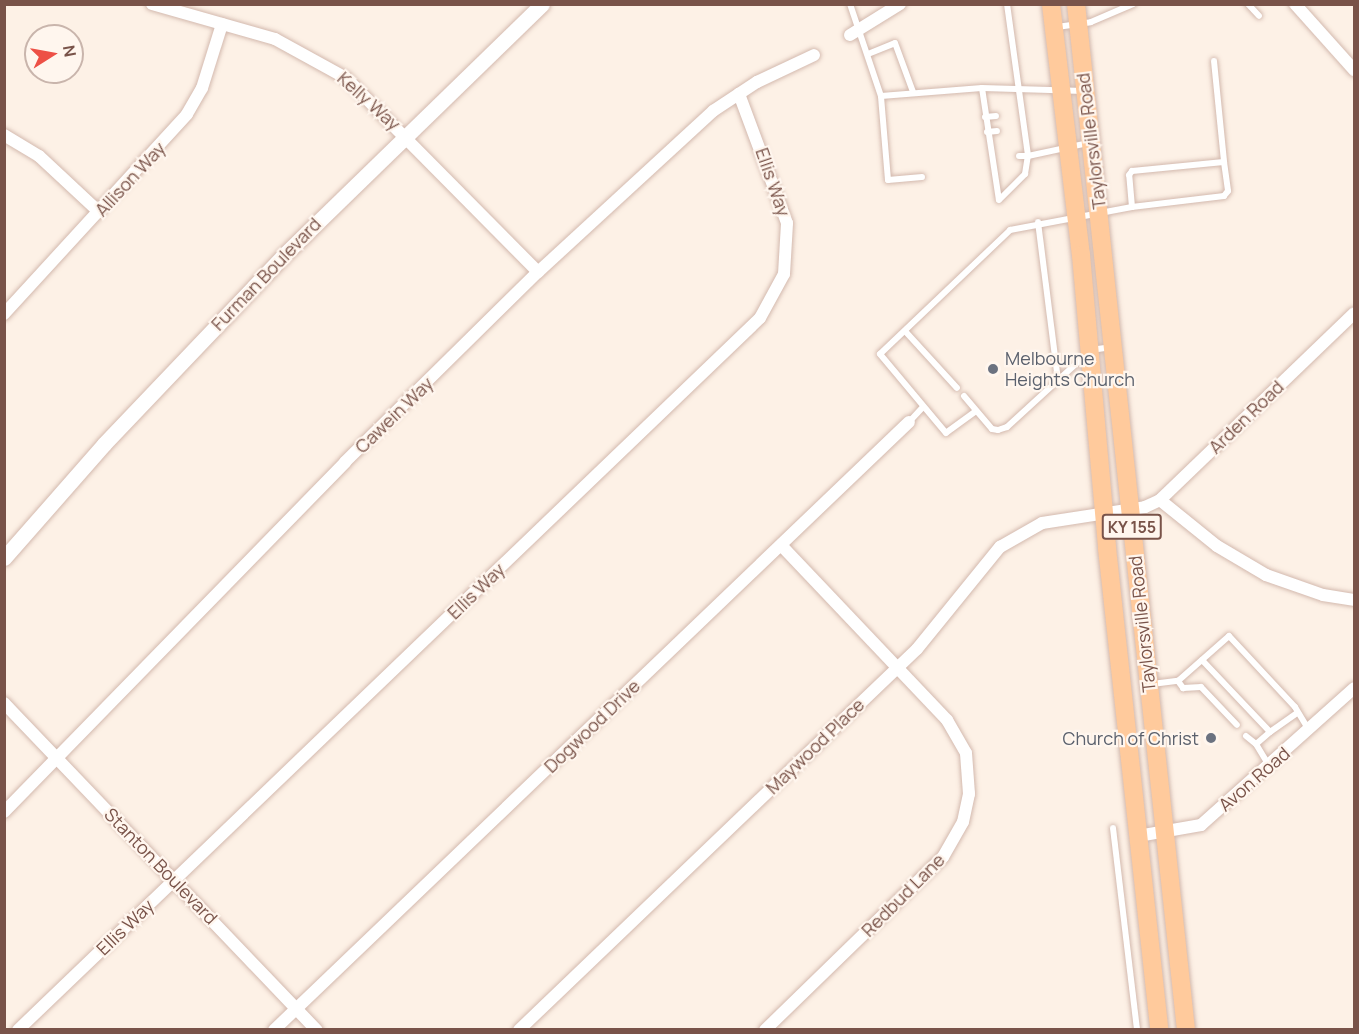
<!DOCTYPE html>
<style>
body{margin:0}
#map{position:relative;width:1359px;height:1034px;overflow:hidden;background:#fdf1e6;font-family:Manrope,sans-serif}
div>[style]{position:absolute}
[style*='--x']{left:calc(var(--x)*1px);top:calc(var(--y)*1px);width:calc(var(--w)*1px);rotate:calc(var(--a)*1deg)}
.roads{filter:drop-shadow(0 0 2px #d3b9ae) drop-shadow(0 0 2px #d3b9ae)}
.service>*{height:6px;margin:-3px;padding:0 3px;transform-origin:3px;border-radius:3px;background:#fff}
.minor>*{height:12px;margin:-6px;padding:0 6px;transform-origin:6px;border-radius:6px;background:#fff}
.tertiary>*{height:15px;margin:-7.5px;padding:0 7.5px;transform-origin:7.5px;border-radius:7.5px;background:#fff}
.primary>*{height:18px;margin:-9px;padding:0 9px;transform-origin:9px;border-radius:9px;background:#ffca9c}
.dots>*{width:16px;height:16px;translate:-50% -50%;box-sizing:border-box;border:3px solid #fff6ee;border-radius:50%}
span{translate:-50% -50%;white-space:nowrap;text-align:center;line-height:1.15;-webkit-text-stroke:4.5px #fff6ee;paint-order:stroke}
.shield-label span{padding:2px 4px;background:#fff6ee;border:2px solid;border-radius:4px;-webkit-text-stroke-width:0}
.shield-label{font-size:16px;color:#795349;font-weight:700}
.street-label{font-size:18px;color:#795349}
.worship-label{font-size:18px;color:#5b616d}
.left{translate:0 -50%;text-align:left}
.right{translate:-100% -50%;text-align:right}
.frame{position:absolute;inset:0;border:6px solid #795349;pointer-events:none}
.north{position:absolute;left:24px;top:24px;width:60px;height:60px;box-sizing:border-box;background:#fff6ee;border:2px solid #c9b5ac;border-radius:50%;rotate:79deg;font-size:16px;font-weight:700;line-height:24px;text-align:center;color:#795349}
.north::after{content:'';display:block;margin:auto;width:21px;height:27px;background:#ed5046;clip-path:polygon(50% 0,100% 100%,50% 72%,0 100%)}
</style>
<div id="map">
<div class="roads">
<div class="service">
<div style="--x:850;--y:4;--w:97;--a:71.4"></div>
<div style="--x:1007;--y:4;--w:153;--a:82.1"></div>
<div style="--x:1028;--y:156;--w:9;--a:180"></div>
<div style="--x:1248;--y:4;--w:16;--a:47"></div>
<div style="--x:1057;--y:27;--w:34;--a:-8"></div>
<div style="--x:1091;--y:22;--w:46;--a:-23.2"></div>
<div style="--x:868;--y:54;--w:29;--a:-22"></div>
<div style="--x:895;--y:43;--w:52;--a:69.8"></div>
<div style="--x:1214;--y:61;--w:101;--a:84.3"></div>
<div style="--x:982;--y:88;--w:113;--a:81.4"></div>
<div style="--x:999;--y:200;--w:37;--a:-45"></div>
<div style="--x:1025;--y:174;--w:18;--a:-81"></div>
<div style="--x:1028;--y:156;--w:61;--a:-12.2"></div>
<div style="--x:985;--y:117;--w:11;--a:-5"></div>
<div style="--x:987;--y:132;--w:10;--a:-6"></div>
<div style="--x:922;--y:177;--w:34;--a:175"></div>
<div style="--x:888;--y:180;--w:84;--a:-94.8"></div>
<div style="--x:881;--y:96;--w:101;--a:-4.5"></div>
<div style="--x:982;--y:88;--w:102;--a:1.7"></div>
<div style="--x:1038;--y:222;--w:159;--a:82.8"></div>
<div style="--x:905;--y:331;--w:77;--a:47.6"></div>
<div style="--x:964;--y:396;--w:43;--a:49.7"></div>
<div style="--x:992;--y:429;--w:6;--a:9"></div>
<div style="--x:998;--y:430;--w:9;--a:-18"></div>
<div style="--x:1007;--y:427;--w:114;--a:-42.5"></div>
<div style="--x:1091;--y:350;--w:21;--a:-8"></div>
<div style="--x:976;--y:411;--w:37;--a:144"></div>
<div style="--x:946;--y:433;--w:103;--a:-129.9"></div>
<div style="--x:880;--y:354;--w:180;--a:-43.6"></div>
<div style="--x:1010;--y:230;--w:124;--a:-10.7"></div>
<div style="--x:1132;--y:207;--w:32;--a:-95"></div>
<div style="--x:1129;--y:175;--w:5;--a:-53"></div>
<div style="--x:1132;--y:171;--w:92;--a:-5.6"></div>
<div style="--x:1224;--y:162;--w:29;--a:82"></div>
<div style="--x:1228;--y:191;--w:6;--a:129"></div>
<div style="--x:1224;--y:196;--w:93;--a:173.2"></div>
<div style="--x:909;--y:422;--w:21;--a:-47"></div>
<div style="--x:1202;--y:660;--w:99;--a:46.6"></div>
<div style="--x:1270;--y:732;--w:18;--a:139"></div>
<div style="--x:1256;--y:744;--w:26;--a:59"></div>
<div style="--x:1178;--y:681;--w:9;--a:54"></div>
<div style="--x:1183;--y:688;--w:18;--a:-3"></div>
<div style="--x:1201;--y:687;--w:52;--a:46.5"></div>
<div style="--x:1152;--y:684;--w:26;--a:-7"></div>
<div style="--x:1178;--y:681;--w:68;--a:-41.4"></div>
<div style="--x:1229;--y:636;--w:97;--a:47.1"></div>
<div style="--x:1295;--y:707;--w:26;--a:59"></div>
<div style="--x:1270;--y:732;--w:33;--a:-35"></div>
<div style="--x:1246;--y:736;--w:13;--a:39"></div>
<div style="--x:1113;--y:828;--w:203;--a:83.2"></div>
</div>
<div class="minor">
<div style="--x:152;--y:4;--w:128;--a:15.9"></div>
<div style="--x:275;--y:39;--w:81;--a:28.8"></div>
<div style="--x:346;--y:78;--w:273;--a:45.3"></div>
<div style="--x:1295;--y:4;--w:89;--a:48.2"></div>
<div style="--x:850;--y:35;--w:59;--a:-31.8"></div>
<div style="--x:4;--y:135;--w:41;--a:31"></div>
<div style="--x:39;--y:156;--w:82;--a:43"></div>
<div style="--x:4;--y:314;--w:271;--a:-47.5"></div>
<div style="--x:187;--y:114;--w:30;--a:-60"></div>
<div style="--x:202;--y:88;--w:67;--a:-72.6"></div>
<div style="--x:1160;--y:500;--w:73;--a:38.9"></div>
<div style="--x:1217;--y:546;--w:57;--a:30.6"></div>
<div style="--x:1266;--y:575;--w:60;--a:19.3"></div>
<div style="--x:1323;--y:595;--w:31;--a:9"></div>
<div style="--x:4;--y:703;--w:453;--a:46.3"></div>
<div style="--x:4;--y:812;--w:489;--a:-45.7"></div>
<div style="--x:345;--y:462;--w:271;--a:-44.6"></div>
<div style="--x:538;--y:272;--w:238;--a:-42.6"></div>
<div style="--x:713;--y:111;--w:53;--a:-33.4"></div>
<div style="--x:757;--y:82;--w:63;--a:-25.3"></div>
<div style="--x:1138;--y:836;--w:64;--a:-9.9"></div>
<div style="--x:1201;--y:825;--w:205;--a:-41.8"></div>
<div style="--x:18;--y:1030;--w:1028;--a:-43.82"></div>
<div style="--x:760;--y:318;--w:50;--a:-61.4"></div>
<div style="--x:784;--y:274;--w:51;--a:-86.6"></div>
<div style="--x:787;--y:223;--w:138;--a:-110.4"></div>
<div style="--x:274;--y:1030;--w:879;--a:-43.76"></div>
<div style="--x:519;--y:1030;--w:551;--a:-43.75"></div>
<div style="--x:917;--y:649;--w:132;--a:-50.9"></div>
<div style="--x:1000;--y:547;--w:48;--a:-29.7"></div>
<div style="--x:1042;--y:523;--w:104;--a:-8.8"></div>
<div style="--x:1145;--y:507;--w:17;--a:-25"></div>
<div style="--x:1160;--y:500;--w:269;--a:-43.9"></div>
<div style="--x:765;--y:1030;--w:248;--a:-44.2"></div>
<div style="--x:943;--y:857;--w:40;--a:-60.3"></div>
<div style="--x:963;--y:822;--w:29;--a:-78"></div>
<div style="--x:969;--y:794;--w:41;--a:-94.2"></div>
<div style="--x:966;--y:753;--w:38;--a:-120"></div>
<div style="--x:947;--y:720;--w:241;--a:-133.5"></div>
</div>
<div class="tertiary">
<div style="--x:4;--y:558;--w:152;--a:-48.7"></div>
<div style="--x:104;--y:444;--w:260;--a:-46.4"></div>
<div style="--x:283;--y:256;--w:361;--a:-44.2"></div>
</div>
<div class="primary">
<div style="--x:1051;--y:4;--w:253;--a:83.2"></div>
<div style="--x:1081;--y:255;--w:294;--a:84.9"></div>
<div style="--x:1107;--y:548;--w:485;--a:83.8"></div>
<div style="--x:1076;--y:4;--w:1032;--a:83.88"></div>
</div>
</div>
<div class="dots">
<div style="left:993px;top:369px;background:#6b7280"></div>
<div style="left:1211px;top:738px;background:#6b7280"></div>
</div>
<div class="shield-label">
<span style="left:1132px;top:527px">KY 155</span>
</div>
<div class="street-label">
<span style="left:369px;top:101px;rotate:42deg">Kelly Way</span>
<span style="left:1091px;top:141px;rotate:-97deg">Taylorsville Road</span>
<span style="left:130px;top:179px;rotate:-47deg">Allison Way</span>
<span style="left:773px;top:182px;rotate:71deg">Ellis Way</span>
<span style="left:266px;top:274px;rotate:-46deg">Furman Boulevard</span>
<span style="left:394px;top:415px;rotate:-44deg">Cawein Way</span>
<span style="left:1246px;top:417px;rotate:-44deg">Arden Road</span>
<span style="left:476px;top:591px;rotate:-44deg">Ellis Way</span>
<span style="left:1142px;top:624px;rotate:-96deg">Taylorsville Road</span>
<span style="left:592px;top:726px;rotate:-44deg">Dogwood Drive</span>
<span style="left:815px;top:746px;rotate:-44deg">Maywood Place</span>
<span style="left:1254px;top:779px;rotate:-41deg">Avon Road</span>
<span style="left:161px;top:866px;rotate:46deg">Stanton Boulevard</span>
<span style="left:903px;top:895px;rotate:-45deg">Redbud Lane</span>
<span style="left:125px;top:927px;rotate:-44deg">Ellis Way</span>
</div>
<div class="worship-label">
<span class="left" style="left:1005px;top:369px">Melbourne<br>Heights Church</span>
<span class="right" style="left:1199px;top:738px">Church of Christ</span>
</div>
<div class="frame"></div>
<div class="north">N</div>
</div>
